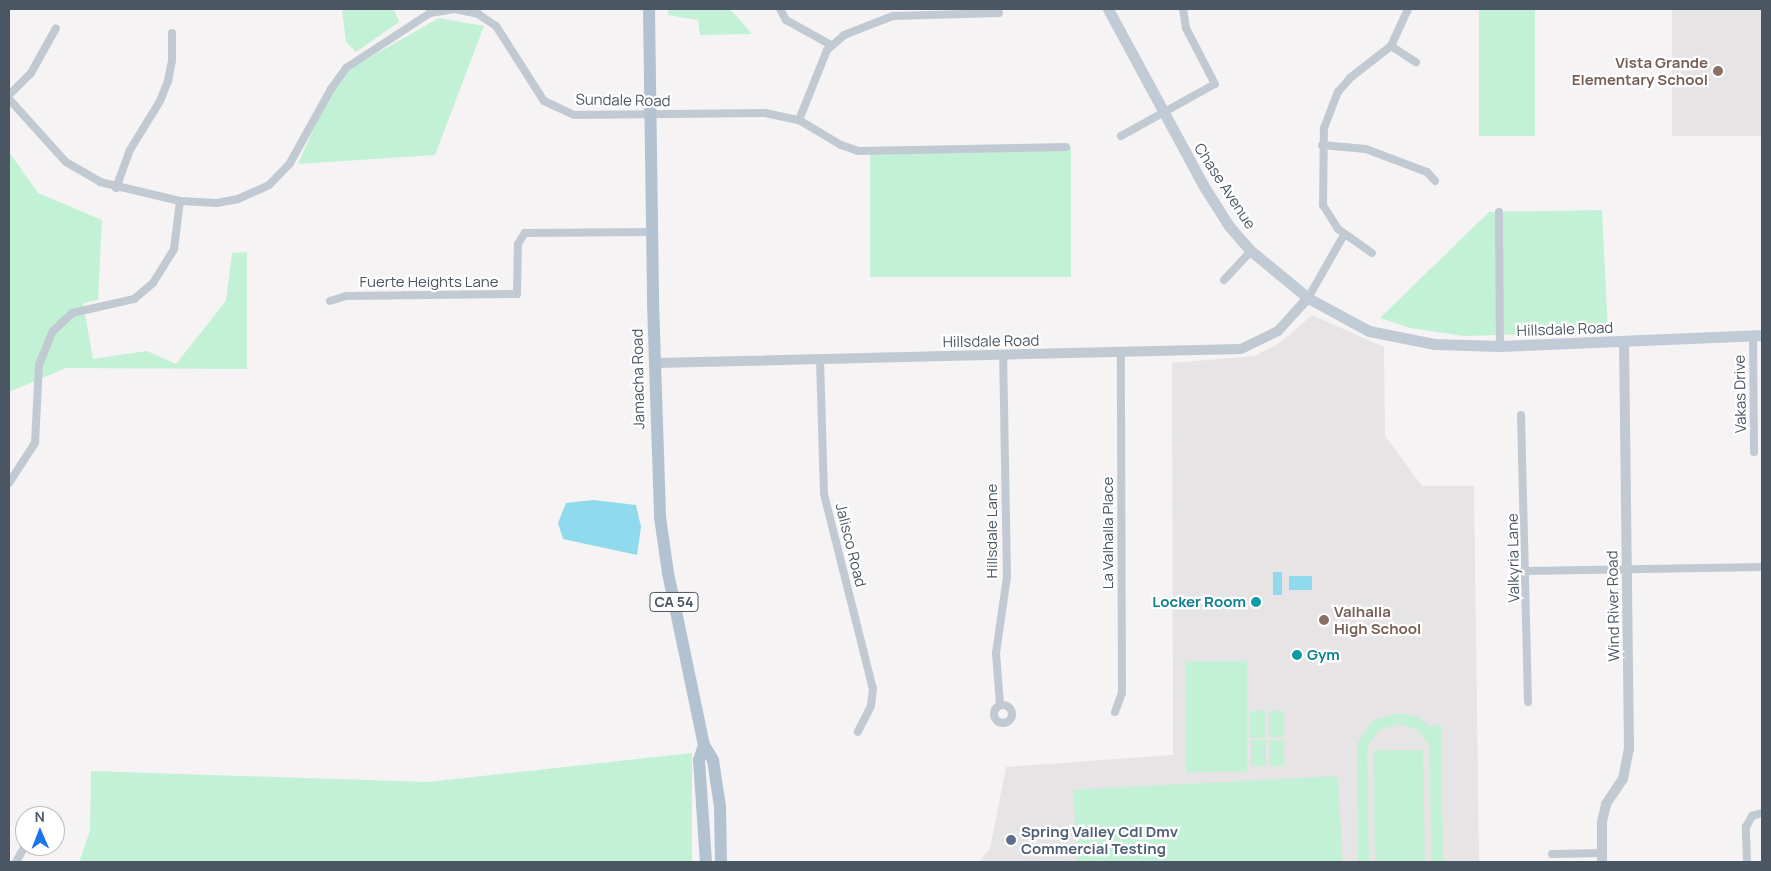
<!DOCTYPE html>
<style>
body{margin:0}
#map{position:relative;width:1771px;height:871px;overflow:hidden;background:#f5f3f3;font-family:Manrope,sans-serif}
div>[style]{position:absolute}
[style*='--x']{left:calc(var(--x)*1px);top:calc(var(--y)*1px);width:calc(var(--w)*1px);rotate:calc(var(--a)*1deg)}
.education>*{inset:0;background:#e6e4e5;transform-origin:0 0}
.green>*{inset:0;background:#c3f1d5;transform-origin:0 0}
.water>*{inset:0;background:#90daee;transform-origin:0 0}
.minor>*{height:8px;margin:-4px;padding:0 4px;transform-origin:4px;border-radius:4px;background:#c1cad2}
.minor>.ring{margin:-4px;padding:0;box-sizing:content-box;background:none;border:8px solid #c1cad2;border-radius:50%}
.tertiary>*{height:10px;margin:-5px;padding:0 5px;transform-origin:5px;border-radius:5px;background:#c1cad2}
.secondary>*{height:11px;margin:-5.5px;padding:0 5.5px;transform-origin:5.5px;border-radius:5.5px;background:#c1cbd6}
.primary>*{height:12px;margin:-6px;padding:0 6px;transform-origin:6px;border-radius:6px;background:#b3c2d1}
.dots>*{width:14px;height:14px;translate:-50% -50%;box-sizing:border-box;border:2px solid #fff;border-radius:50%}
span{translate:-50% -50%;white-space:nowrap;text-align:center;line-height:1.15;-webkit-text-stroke:4.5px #fff;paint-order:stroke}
.shield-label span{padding:1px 4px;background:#fff;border:1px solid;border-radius:4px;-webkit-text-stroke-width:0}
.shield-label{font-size:14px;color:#4a5661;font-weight:700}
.education-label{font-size:15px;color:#785e54;font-weight:700}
.right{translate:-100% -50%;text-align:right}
.left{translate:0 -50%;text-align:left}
.street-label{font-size:15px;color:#4a5661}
.culture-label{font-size:15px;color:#0d838f;font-weight:700}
.service-label{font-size:15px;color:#4e5e75;font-weight:700}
.frame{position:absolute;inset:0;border:10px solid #4a5661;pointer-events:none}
.north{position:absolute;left:15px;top:806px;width:50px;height:50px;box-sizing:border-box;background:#fff;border:1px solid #b7bbc0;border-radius:50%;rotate:359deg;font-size:14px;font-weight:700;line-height:20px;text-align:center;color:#4a5661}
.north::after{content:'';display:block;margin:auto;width:18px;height:22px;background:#1a73e8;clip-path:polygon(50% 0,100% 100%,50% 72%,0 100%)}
</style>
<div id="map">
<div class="education">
<div style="left:1672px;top:9px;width:90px;height:127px"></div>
<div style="clip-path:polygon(1312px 315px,1384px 347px,1385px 436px,1422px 486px,1474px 486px,1479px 862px,979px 862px,990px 849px,1006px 767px,1173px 755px,1172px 363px,1255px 356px,1281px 342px)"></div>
</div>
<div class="green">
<div style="clip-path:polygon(342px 9px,394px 9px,399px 22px,356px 52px,346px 42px)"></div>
<div style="clip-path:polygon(668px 9px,730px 9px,752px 34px,700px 35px,698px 20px,668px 15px)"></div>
<div style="left:1479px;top:9px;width:56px;height:127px"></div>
<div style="clip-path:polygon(439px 18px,484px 26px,435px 155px,298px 164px,327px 99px,353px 67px)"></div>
<div style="left:1071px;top:147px;width:130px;height:201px;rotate:90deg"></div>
<div style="clip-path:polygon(9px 152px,38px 193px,102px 220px,98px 300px,83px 303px,93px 359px,147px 351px,176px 364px,226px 301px,232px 253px,247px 252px,247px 369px,66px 368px,9px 392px)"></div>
<div style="clip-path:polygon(1602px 210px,1608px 332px,1464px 336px,1410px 328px,1380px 318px,1489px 212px)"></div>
<div style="left:1186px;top:661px;width:61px;height:111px"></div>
<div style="left:1250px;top:711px;width:15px;height:27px"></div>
<div style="left:1269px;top:711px;width:15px;height:26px"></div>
<div style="clip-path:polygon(1397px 713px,1417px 717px,1430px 726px,1441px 724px,1443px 862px,1432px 862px,1429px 745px,1417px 729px,1398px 724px,1379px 730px,1367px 747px,1369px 862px,1358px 862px,1357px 744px,1372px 721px)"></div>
<div style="left:1251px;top:740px;width:15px;height:26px"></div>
<div style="left:1269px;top:740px;width:15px;height:26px"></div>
<div style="left:1423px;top:750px;width:111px;height:50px;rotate:89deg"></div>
<div style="clip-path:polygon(692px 753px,692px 862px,79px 862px,90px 831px,91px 771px,428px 782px)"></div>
<div style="left:1338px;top:776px;width:86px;height:265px;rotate:87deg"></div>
</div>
<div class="water">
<div style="clip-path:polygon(593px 500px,636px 505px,641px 527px,637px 555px,563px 539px,558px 523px,566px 503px)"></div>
<div style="left:1273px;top:572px;width:9px;height:23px"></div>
<div style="left:1289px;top:576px;width:23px;height:14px"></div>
</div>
<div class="minor">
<div style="--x:780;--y:9;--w:13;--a:61"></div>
<div style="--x:786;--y:20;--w:51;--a:29.1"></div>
<div style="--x:1391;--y:46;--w:30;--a:33"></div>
<div style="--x:9;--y:95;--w:31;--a:-45"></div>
<div style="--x:31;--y:73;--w:51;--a:-60.9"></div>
<div style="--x:9;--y:99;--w:85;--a:47.9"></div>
<div style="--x:66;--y:162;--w:39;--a:30"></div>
<div style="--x:100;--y:182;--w:82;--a:13.4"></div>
<div style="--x:180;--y:201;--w:37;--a:3"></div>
<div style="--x:217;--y:203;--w:21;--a:-11"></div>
<div style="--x:238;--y:199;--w:34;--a:-24"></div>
<div style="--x:269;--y:185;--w:30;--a:-46"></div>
<div style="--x:290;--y:163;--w:85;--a:-61"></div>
<div style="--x:331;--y:89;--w:26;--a:-54"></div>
<div style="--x:346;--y:68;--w:100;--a:-33.2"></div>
<div style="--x:430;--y:13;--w:25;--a:-9"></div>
<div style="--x:455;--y:9;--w:24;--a:12"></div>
<div style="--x:478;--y:14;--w:22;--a:34"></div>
<div style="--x:496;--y:26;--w:89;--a:57.4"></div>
<div style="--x:544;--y:101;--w:33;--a:25"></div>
<div style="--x:574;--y:115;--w:191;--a:-0.6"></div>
<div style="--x:765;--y:113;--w:35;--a:12"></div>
<div style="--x:799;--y:120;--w:49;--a:30.8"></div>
<div style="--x:841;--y:145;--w:18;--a:19"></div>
<div style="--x:858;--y:151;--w:208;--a:-1.1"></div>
<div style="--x:799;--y:120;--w:75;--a:-68.2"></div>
<div style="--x:827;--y:50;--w:23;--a:-41"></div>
<div style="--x:844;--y:35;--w:53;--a:-21.2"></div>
<div style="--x:893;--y:16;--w:106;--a:-1.6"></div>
<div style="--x:1121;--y:136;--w:107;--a:-29"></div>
<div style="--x:1215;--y:84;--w:63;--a:-117.4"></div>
<div style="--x:1186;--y:28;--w:19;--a:-99"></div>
<div style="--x:1322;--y:145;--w:44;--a:5.2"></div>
<div style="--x:1366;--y:149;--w:65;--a:20.7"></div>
<div style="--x:1427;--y:172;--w:12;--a:48"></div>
<div style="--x:116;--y:188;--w:40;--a:-69.8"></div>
<div style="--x:130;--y:150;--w:57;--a:-58.5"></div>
<div style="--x:160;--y:101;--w:22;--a:-68"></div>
<div style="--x:168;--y:81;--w:21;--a:-79"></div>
<div style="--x:172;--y:60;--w:27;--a:-90"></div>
<div style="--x:1499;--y:212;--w:134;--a:89.6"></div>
<div style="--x:1372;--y:253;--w:42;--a:-144.8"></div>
<div style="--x:1338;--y:229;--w:28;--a:-122"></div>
<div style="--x:1323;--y:205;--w:77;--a:-89.3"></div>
<div style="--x:1324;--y:128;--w:39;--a:-69"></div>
<div style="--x:1338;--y:92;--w:18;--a:-49"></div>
<div style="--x:1350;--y:78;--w:52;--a:-38"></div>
<div style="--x:1391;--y:46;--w:41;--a:-65.3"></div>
<div style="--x:1224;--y:280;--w:40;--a:-47"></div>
<div style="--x:1308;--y:298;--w:73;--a:-60.3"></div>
<div style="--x:330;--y:301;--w:17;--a:-17"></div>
<div style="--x:346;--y:296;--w:171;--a:-0.7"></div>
<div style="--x:517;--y:294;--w:50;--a:-88.9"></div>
<div style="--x:518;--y:244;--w:13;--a:-58"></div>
<div style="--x:525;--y:233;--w:128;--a:-0.4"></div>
<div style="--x:1753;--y:335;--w:117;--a:89.5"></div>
<div style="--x:820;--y:359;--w:135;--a:88.3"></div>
<div style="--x:824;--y:494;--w:201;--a:75.9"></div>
<div style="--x:873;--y:689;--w:17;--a:97"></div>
<div style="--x:871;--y:706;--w:29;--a:117"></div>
<div style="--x:1521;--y:415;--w:287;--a:88.6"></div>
<div style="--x:9;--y:483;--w:48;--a:-57"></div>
<div style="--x:35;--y:443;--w:78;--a:-87.1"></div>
<div style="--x:39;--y:365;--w:37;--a:-68"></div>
<div style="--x:53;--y:331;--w:26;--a:-43"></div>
<div style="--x:72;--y:313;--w:64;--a:-12.7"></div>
<div style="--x:134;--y:299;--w:25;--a:-40"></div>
<div style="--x:153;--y:283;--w:40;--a:-58"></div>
<div style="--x:174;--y:249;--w:48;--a:-82.9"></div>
<div style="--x:1527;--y:571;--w:235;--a:-1"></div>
<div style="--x:1000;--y:705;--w:52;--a:-94.4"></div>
<div style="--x:996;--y:653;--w:77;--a:-81.8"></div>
<div style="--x:1007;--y:577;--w:222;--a:-91"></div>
<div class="ring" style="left:994px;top:705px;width:10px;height:10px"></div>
<div style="--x:1115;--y:712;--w:20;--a:-70"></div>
<div style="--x:1122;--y:693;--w:340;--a:-90.2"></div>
<div style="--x:1552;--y:854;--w:50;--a:-1.1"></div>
<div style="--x:16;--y:862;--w:18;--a:-61"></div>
<div style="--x:1747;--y:862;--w:35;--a:-92"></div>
<div style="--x:1746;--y:827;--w:13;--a:-61"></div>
<div style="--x:1752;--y:816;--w:10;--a:-17"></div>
</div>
<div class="tertiary">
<div style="--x:655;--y:363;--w:586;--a:-1.37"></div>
<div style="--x:1241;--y:349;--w:41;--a:-25.9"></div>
<div style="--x:1278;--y:331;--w:45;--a:-47.7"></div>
<div style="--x:1602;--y:862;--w:40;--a:-90"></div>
<div style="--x:1602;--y:822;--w:18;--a:-77"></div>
<div style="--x:1606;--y:804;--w:30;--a:-56"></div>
<div style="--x:1623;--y:779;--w:31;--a:-79"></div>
<div style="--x:1629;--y:749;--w:407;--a:-90.7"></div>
</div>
<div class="secondary">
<div style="--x:1108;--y:9;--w:200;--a:61.6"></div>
<div style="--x:1203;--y:185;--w:49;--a:57.6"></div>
<div style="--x:1229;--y:226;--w:33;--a:49"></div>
<div style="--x:1251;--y:251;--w:74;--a:39.5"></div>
<div style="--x:1308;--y:298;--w:69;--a:28.4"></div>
<div style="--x:1369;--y:331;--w:66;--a:11.3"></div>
<div style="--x:1434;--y:344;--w:66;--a:1.7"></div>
<div style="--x:1500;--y:346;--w:262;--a:-2.4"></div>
</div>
<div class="primary">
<div style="--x:649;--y:9;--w:294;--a:89.2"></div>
<div style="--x:653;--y:303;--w:214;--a:88.1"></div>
<div style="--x:660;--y:517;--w:57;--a:81.9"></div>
<div style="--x:668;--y:573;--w:176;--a:78.2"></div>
<div style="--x:704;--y:745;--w:17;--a:59"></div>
<div style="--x:713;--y:760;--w:48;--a:81.5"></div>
<div style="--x:720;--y:807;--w:55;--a:89"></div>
<div style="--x:704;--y:745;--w:16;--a:108"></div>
<div style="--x:699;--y:760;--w:102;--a:86.1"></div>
</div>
<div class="dots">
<div style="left:1718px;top:71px;background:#8d6e63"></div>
<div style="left:1256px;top:602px;background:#0f9aa8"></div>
<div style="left:1324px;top:620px;background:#8d6e63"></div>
<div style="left:1297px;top:655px;background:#0f9aa8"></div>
<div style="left:1011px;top:840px;background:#5c6f8a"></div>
</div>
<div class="shield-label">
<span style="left:674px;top:602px">CA 54</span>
</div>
<div class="education-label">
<span class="right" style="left:1708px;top:71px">Vista Grande<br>Elementary School</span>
<span class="left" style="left:1334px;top:620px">Valhalla<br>High School</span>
</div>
<div class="street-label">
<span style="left:623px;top:100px;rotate:1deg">Sundale Road</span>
<span style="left:1225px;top:186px;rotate:57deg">Chase Avenue</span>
<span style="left:429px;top:282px">Fuerte Heights Lane</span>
<span style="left:1565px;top:329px;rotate:-2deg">Hillsdale Road</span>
<span style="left:991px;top:341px;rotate:-1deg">Hillsdale Road</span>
<span style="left:638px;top:379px;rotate:-91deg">Jamacha Road</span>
<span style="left:1740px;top:394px;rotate:-91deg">Vakas Drive</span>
<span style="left:992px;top:531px;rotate:-90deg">Hillsdale Lane</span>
<span style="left:1108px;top:533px;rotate:-90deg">La Valhalla Place</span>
<span style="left:851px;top:545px;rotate:76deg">Jalisco Road</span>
<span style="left:1513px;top:558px;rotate:-91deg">Valkyria Lane</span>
<span style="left:1613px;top:606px;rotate:-91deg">Wind River Road</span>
</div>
<div class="culture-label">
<span class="right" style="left:1246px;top:602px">Locker Room</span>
<span class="left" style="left:1307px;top:655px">Gym</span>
</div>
<div class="service-label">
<span class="left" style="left:1021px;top:840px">Spring Valley Cdl Dmv<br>Commercial Testing</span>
</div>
<div class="frame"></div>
<div class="north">N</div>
</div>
